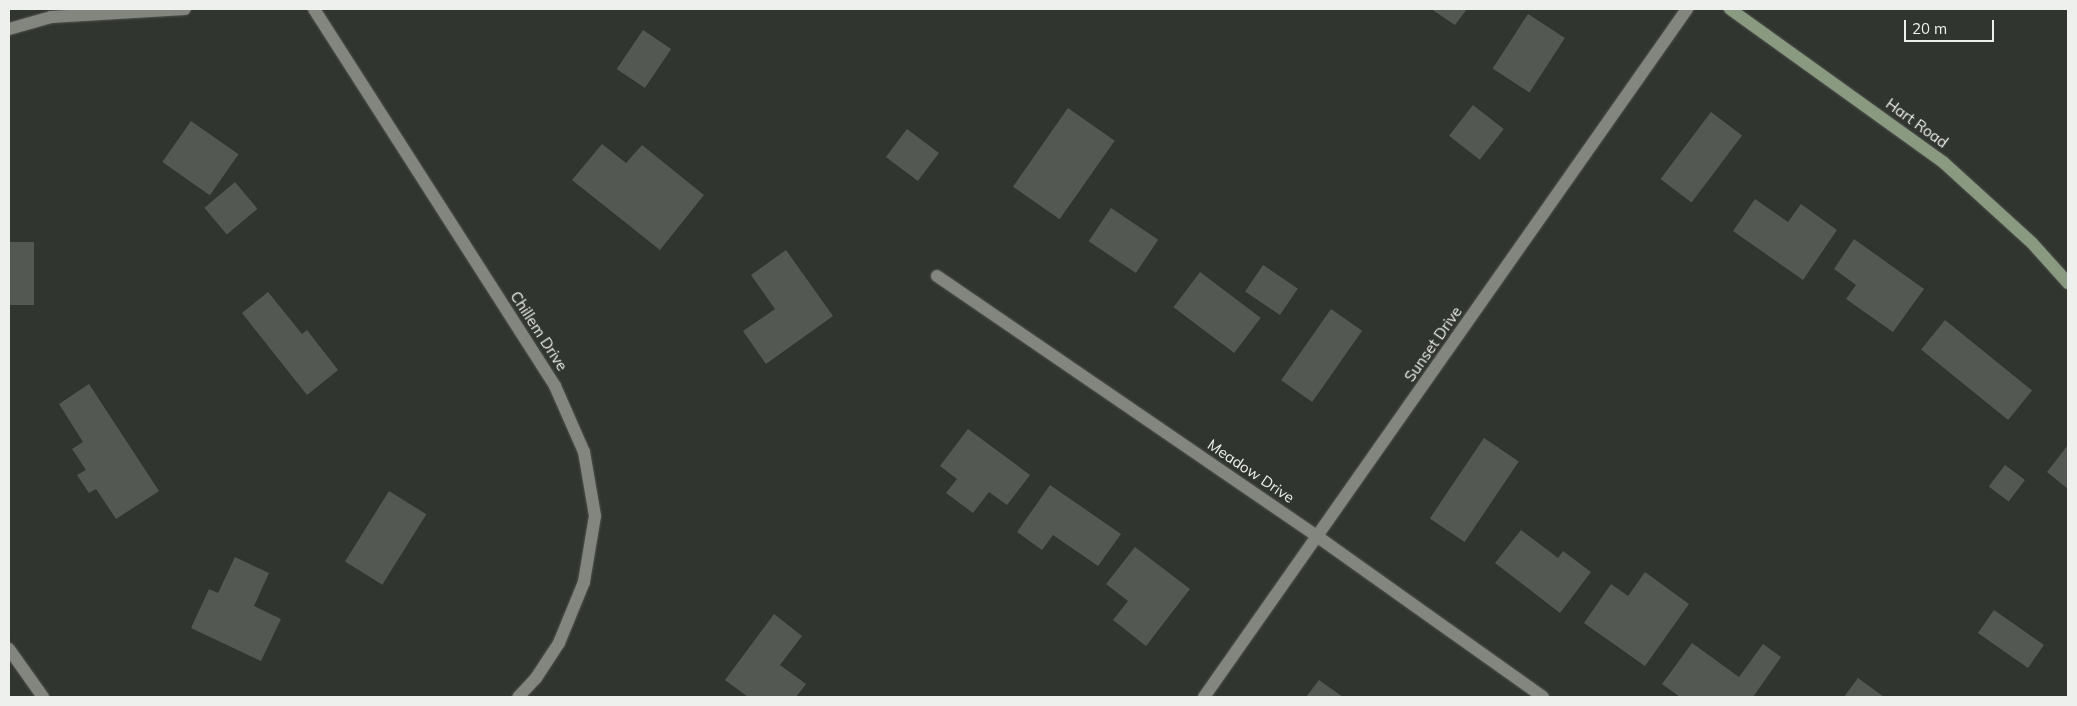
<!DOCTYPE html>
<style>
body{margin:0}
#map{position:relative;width:2077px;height:706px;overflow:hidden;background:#31352f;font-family:Mulish,sans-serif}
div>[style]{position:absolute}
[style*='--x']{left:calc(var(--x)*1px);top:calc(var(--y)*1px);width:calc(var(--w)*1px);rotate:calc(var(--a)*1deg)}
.building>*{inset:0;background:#545852;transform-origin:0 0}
.roads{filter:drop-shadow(0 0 1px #50534f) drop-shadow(0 0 1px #50534f)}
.street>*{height:12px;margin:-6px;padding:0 6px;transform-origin:6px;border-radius:6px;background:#82867f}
.secondary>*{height:12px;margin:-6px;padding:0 6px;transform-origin:6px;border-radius:6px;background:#8a9a81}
span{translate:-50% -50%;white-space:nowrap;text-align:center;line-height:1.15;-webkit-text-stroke:4px #31352f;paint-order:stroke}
.street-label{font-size:15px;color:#eef0ed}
.frame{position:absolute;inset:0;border:10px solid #eef0ed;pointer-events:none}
.scale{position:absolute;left:1904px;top:20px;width:90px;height:22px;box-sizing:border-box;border:2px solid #eef0ed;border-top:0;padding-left:6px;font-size:15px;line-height:18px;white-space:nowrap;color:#eef0ed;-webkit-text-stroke:4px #31352f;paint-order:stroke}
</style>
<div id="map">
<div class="building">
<div style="clip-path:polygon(1431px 9px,1467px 9px,1455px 25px)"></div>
<div style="left:1528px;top:14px;width:44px;height:65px;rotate:33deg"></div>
<div style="left:643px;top:30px;width:34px;height:47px;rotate:34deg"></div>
<div style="left:1473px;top:105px;width:39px;height:39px;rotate:38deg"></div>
<div style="left:1068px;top:108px;width:57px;height:96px;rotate:35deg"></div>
<div style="left:1711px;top:112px;width:39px;height:84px;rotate:37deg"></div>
<div style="left:191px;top:121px;width:58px;height:50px;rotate:35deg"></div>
<div style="left:907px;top:129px;width:40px;height:35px;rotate:37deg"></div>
<div style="clip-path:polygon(602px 144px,626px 163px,642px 145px,704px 195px,660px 250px,572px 180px)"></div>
<div style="left:235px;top:182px;width:35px;height:40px;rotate:50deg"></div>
<div style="clip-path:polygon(1755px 199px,1788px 222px,1801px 204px,1837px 230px,1803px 280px,1733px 231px)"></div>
<div style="left:1111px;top:208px;width:57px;height:40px;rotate:34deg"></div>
<div style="clip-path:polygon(1854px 239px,1924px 289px,1893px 332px,1846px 299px,1856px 285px,1834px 269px)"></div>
<div style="left:9px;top:242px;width:25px;height:63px"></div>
<div style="clip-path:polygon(786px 250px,833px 316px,766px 364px,743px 331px,775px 309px,751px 275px)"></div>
<div style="left:1263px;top:265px;width:42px;height:32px;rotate:34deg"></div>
<div style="left:1200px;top:272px;width:76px;height:44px;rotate:37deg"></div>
<div style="clip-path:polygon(268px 292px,302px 334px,307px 330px,338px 370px,307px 395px,242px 313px)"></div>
<div style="left:1331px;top:309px;width:38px;height:87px;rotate:35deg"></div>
<div style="left:1945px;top:320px;width:112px;height:38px;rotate:39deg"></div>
<div style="clip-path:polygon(89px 384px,159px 491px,116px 519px,96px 489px,89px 493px,77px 475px,86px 470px,72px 449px,83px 442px,59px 404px)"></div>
<div style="clip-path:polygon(968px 429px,1030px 475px,1007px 505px,989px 492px,973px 513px,946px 493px,957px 479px,940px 466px)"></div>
<div style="left:1484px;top:438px;width:42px;height:97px;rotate:34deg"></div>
<div style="clip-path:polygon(2068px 445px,2068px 489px,2047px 472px)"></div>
<div style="left:2005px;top:465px;width:25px;height:27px;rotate:37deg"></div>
<div style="clip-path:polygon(1050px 485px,1121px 534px,1098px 566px,1053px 535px,1042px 550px,1017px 532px)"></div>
<div style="left:389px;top:491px;width:44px;height:83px;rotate:32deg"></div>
<div style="clip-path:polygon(1521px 530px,1558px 558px,1563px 551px,1591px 572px,1560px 613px,1495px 563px)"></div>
<div style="clip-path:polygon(1135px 547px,1190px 589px,1146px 646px,1113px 620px,1128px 601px,1106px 584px)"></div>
<div style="clip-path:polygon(235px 557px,269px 573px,254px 606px,281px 619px,261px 661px,191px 628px,209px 589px,218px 593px)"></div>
<div style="clip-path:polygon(1645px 572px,1689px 604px,1645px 666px,1584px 623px,1611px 584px,1628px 596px)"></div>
<div style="left:1994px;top:610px;width:61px;height:28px;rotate:35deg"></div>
<div style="clip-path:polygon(774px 614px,802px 636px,780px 665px,806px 684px,796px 697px,748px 697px,725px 680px)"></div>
<div style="clip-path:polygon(1692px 643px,1739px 677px,1763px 644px,1781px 657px,1753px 697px,1680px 697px,1662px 684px)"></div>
<div style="clip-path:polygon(1858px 678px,1884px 697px,1844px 697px)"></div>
<div style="clip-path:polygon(1319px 680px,1343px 697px,1306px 697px)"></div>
</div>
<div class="roads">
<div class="street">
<div style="--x:314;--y:9;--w:447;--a:57.4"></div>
<div style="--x:555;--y:386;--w:72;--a:66.3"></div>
<div style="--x:584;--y:452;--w:65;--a:80.2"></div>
<div style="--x:595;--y:516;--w:67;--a:99.5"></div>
<div style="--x:584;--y:582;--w:66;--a:112.3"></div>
<div style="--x:559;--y:643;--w:42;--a:123.3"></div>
<div style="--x:536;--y:678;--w:26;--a:133"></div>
<div style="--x:9;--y:29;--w:44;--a:-15.9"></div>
<div style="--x:51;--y:17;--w:134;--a:-3.4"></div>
<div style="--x:937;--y:276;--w:462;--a:34.4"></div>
<div style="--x:1318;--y:537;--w:276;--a:35.4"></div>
<div style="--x:9;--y:649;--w:59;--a:54.7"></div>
<div style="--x:1204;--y:697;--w:841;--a:-54.93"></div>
</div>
<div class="secondary">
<div style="--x:1730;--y:9;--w:262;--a:35.7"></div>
<div style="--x:1943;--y:162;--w:120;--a:42.3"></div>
<div style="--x:2032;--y:243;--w:54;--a:48"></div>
</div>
</div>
<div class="street-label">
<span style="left:1917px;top:123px;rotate:36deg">Hart Road</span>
<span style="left:539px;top:331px;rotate:57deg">Chillem Drive</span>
<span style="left:1433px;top:344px;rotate:-55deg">Sunset Drive</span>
<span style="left:1251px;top:471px;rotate:34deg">Meadow Drive</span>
</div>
<div class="frame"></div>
<div class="scale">20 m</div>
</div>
